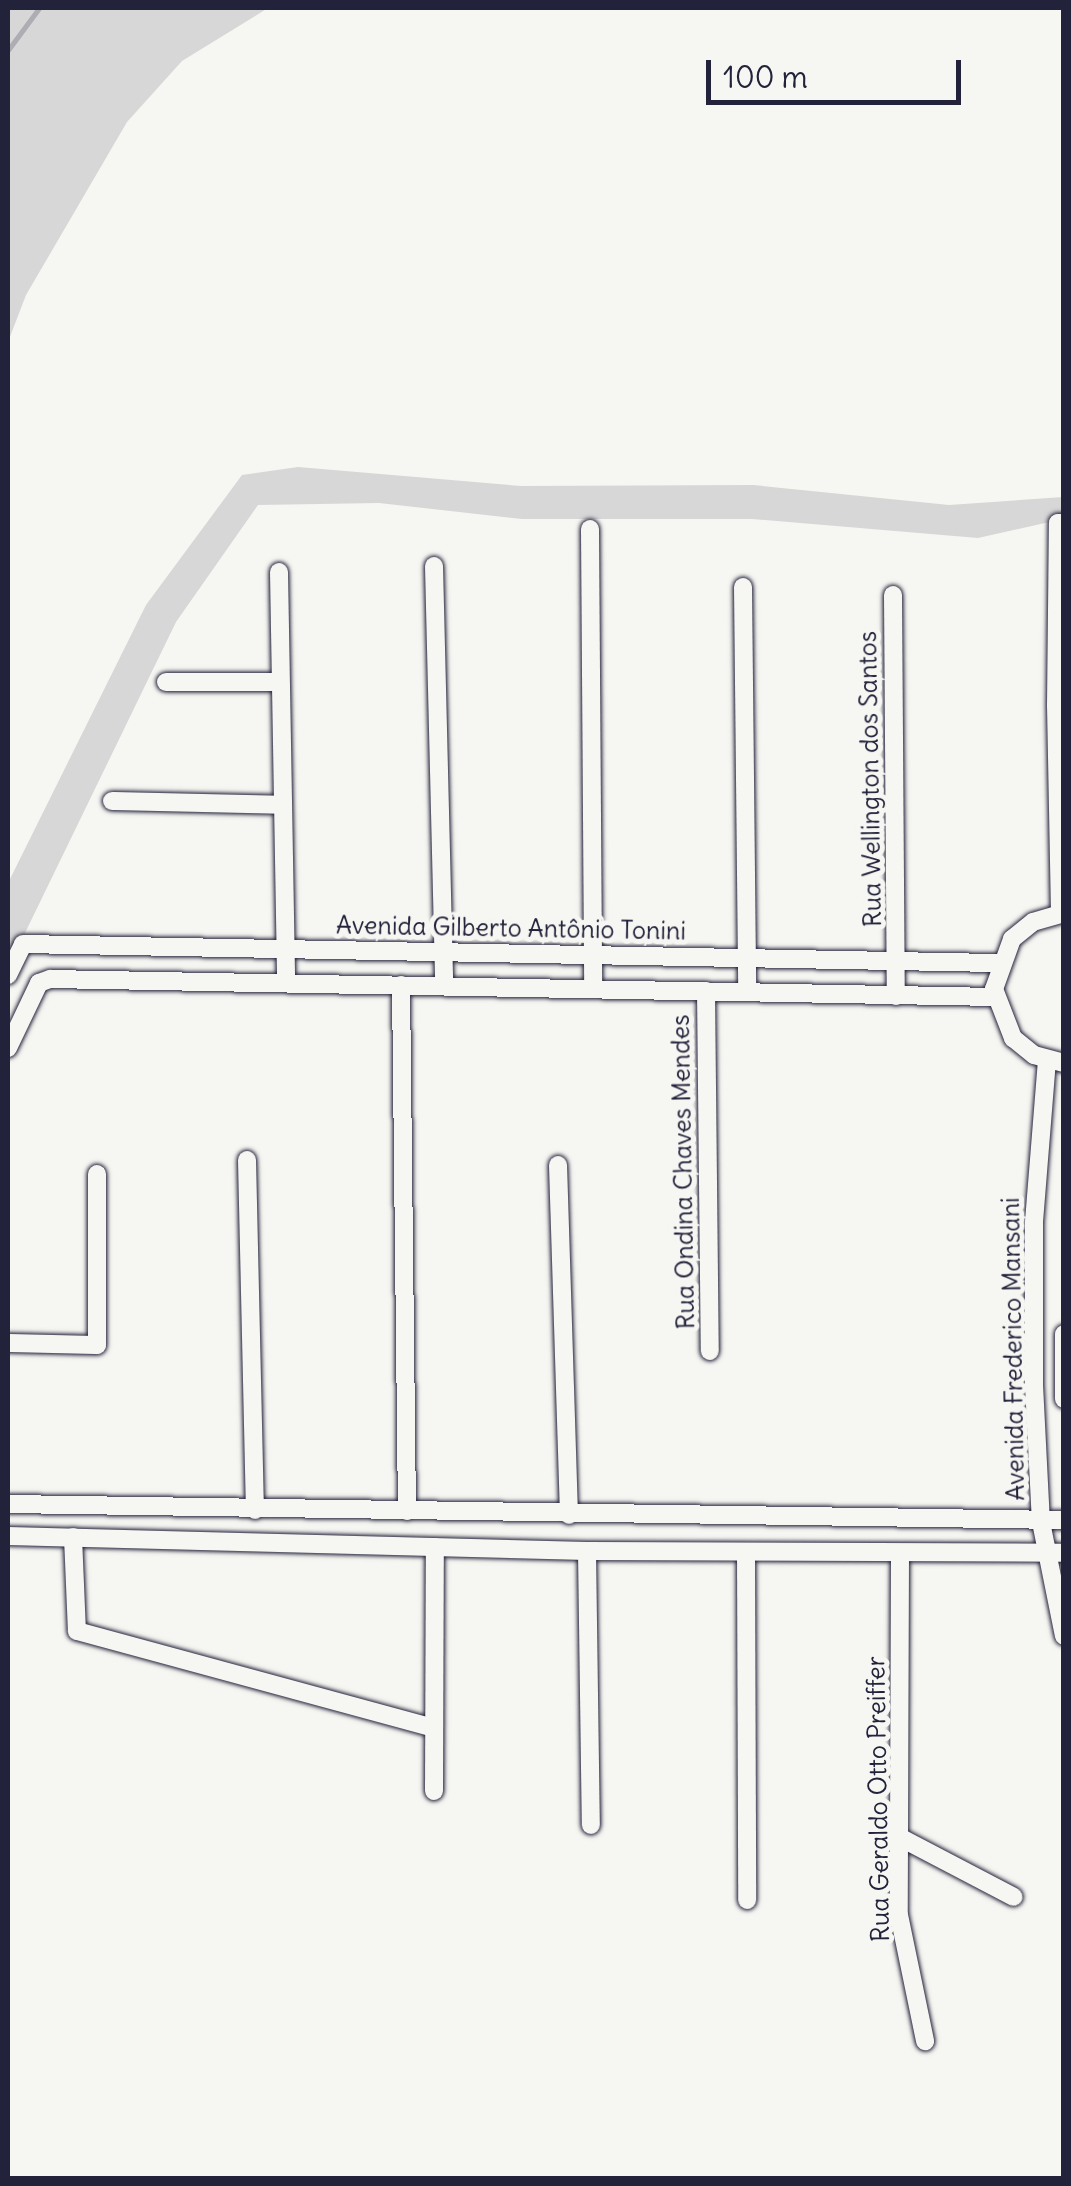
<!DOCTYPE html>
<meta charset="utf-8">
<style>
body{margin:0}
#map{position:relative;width:1071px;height:2186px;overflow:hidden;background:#f6f6f2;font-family:Delius,sans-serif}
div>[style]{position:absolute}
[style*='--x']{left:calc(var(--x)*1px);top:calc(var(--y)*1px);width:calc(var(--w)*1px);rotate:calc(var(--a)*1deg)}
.green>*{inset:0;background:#d7d7d7}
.stream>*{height:5px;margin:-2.5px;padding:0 2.5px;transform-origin:2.5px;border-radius:2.5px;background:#adadb3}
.roads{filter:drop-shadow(0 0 2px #22223b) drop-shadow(0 0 2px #22223b)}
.minor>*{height:18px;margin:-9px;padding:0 9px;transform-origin:9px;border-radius:9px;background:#f6f6f2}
span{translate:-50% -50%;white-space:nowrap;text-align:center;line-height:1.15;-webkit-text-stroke:10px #f6f6f2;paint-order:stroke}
.street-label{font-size:25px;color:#22223b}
.frame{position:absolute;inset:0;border:10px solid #22223b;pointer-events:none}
.scale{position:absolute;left:706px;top:60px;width:255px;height:45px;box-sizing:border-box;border:5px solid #22223b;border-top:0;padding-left:12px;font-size:30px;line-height:35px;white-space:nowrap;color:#22223b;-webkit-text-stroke:8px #f6f6f2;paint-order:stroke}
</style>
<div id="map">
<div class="green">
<div style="clip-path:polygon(8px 8px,268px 8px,182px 61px,127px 122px,26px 295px,8px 342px)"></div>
<div style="clip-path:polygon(298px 467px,521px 486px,753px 485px,949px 505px,1063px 497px,1063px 519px,978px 538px,752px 519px,522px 519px,379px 503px,258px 505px,176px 622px,8px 968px,8px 883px,146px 605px,242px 475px)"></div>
</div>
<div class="stream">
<div style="--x:8;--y:50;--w:52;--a:-53.6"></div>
</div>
<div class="roads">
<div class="minor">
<div style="--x:590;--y:529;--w:458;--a:89.6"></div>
<div style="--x:434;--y:566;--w:420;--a:88.6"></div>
<div style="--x:279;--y:572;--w:410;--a:89"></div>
<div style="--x:743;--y:587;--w:405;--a:89.4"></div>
<div style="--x:893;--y:595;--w:401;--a:89.6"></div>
<div style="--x:166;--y:682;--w:114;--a:0"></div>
<div style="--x:112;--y:801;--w:170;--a:1.3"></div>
<div style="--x:1060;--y:913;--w:207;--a:-91.1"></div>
<div style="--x:1056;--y:706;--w:183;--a:-89.4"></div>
<div style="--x:1058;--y:523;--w:6;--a:0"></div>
<div style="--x:1064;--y:913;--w:32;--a:164"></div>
<div style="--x:1033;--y:922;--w:27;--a:141"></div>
<div style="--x:1012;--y:939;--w:53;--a:109.8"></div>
<div style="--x:994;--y:989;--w:53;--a:68.8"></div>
<div style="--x:1013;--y:1038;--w:27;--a:39"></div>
<div style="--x:1034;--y:1055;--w:31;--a:15"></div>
<div style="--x:8;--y:975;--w:34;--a:-64"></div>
<div style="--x:23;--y:944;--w:975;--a:1.12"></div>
<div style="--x:401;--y:985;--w:526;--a:89.35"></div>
<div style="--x:706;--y:991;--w:360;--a:89.4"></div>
<div style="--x:8;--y:1048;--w:72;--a:-64.5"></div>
<div style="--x:39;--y:983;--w:12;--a:-20"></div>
<div style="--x:50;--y:979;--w:944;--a:1.09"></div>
<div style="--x:1047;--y:1060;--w:164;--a:94.6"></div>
<div style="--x:1034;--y:1223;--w:162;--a:90"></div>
<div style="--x:1034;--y:1385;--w:137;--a:87.1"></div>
<div style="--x:1041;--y:1522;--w:116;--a:78.6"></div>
<div style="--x:247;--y:1160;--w:350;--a:88.7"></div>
<div style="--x:558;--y:1165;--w:350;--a:88.2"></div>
<div style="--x:1064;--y:1334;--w:65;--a:90"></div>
<div style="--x:8;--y:1343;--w:89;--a:1.3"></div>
<div style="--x:97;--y:1345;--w:171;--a:-90"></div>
<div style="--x:8;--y:1504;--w:1056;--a:0.87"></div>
<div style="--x:8;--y:1536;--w:579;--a:1.48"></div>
<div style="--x:587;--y:1551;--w:477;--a:0.2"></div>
<div style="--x:73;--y:1537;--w:94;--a:87.6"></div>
<div style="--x:77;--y:1631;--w:369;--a:15.2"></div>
<div style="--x:587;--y:1551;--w:274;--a:89.2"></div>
<div style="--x:746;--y:1552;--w:348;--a:89.8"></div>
<div style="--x:900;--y:1555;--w:360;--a:90.2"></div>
<div style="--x:899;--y:1915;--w:129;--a:78.3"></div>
<div style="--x:434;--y:1791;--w:244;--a:-89.8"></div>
<div style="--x:901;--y:1838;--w:127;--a:27.6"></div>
</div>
</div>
<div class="street-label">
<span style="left:870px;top:779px;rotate:-91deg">Rua Wellington dos Santos</span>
<span style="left:511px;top:928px;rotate:1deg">Avenida Gilberto Antônio Tonini</span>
<span style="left:683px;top:1172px;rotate:-91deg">Rua Ondina Chaves Mendes</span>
<span style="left:1013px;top:1349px;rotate:-91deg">Avenida Frederico Mansani</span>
<span style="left:878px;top:1799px;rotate:-91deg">Rua Geraldo Otto Preiffer</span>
</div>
<div class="frame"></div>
<div class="scale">100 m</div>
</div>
